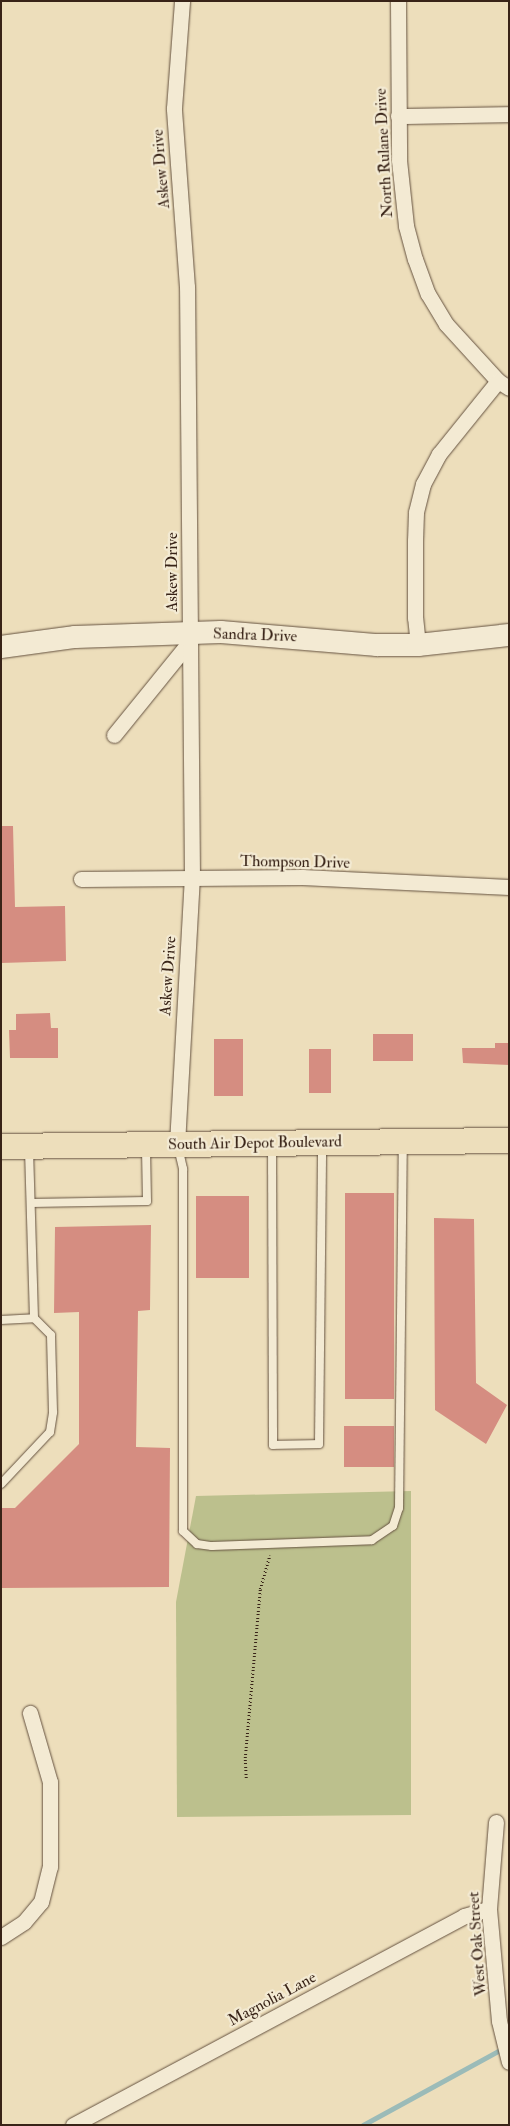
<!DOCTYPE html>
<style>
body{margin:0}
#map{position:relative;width:510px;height:2126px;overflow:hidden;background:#eddebb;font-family:"IM FELL Double Pica",serif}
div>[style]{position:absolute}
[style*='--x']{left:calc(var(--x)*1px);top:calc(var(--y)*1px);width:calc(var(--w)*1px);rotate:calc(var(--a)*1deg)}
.green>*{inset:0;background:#bcc08d}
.stream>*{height:4.5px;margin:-2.25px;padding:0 2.25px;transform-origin:2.25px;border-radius:2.25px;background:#9bbbb8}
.building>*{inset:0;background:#d58d81;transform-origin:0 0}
.path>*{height:2.5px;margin-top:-1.25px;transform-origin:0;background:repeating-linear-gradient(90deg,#382317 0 1px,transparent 0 3.5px)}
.roads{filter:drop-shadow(0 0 1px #655240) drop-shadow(0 0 1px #655240)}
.lane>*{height:8px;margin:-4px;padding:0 4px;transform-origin:4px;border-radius:4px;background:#f3ead3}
.street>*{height:15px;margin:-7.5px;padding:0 7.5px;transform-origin:7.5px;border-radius:7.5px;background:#f3ead3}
.secondary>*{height:22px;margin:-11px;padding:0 11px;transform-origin:11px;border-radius:11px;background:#f3ead3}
.primary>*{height:25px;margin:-12.5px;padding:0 12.5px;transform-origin:12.5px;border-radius:12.5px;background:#eddebb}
span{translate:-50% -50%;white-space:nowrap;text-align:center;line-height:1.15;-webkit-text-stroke:4.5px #f3ead3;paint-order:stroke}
.street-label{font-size:16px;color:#382317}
.frame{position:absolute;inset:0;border:2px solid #382317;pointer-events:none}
</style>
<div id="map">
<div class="green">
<div style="clip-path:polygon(411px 1491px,411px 1815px,177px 1817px,176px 1602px,196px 1496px)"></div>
</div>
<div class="stream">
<div style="--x:363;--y:2125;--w:158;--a:-28.7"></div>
</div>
<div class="building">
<div style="clip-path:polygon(1px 826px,13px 826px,15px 907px,65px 906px,66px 961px,1px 963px)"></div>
<div style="clip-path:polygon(50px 1013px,51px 1028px,58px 1028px,58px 1058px,10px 1058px,9px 1030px,16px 1030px,16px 1014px)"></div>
<div style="left:373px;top:1034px;width:40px;height:27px"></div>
<div style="left:214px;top:1039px;width:29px;height:57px"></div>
<div style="clip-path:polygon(495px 1043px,509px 1043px,509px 1065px,463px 1063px,462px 1048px,495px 1048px)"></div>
<div style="left:309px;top:1049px;width:22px;height:44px"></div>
<div style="left:394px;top:1193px;width:206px;height:49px;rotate:90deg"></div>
<div style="left:196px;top:1196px;width:53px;height:82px"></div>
<div style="clip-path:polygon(434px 1218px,474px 1219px,476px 1383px,507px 1405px,486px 1444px,435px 1410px)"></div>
<div style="clip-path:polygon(151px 1225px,150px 1310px,138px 1311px,136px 1447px,170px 1448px,169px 1587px,1px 1588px,1px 1508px,15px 1508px,79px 1444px,79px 1312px,54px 1313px,55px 1227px)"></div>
<div style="left:344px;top:1426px;width:50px;height:41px"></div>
</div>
<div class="path">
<div style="--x:246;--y:1778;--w:20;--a:-93"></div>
<div style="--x:245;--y:1758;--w:170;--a:-84.9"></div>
<div style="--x:260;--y:1589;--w:35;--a:-74"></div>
</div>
<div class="roads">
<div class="lane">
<div style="--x:178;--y:1147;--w:23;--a:77"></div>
<div style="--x:183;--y:1169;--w:362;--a:90"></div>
<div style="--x:183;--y:1531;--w:19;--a:43"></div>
<div style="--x:197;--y:1544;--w:15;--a:8"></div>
<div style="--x:212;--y:1546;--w:160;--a:-2.1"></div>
<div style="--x:372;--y:1540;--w:25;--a:-34"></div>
<div style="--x:393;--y:1526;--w:19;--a:-72"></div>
<div style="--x:399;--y:1508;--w:362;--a:-89.4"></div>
<div style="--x:272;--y:1147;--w:298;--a:89.8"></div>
<div style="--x:273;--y:1445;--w:46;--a:-1.2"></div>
<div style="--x:319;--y:1444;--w:299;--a:-89.4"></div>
<div style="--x:31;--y:1203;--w:116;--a:-1"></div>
<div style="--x:147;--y:1201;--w:52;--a:-91.1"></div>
<div style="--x:1;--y:1320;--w:33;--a:-3"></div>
<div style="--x:1;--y:1484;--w:71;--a:-46.7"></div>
<div style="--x:50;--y:1432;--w:20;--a:-81"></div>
<div style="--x:53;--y:1412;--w:77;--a:-91.5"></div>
<div style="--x:51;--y:1335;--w:24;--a:-135"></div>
<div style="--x:34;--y:1318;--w:170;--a:-91.7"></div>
</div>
<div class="street">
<div style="--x:398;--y:1;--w:159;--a:89.6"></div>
<div style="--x:399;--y:160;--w:66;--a:83.9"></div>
<div style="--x:406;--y:226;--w:34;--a:75"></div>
<div style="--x:415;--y:259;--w:37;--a:70"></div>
<div style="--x:428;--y:294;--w:35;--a:59"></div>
<div style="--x:446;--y:324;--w:77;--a:47.6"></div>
<div style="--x:498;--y:381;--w:13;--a:32"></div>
<div style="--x:398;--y:116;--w:111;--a:-1"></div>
<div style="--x:418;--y:645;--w:27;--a:-96"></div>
<div style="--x:415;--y:618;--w:77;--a:-90"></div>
<div style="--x:415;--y:541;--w:29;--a:-88"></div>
<div style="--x:416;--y:512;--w:29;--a:-76"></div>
<div style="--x:423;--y:484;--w:34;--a:-62"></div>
<div style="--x:439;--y:454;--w:94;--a:-51.1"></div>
<div style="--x:114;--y:735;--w:121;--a:-51"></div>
<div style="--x:81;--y:879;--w:221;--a:-0.5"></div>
<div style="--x:302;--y:877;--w:207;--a:2.8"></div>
<div style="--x:177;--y:1144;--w:266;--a:-86.8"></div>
<div style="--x:192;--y:878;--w:591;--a:-90.48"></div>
<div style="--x:187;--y:287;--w:179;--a:-94.2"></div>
<div style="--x:174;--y:108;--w:107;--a:-85.7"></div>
<div style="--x:496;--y:1822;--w:87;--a:94.6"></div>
<div style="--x:489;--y:1909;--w:112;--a:84.9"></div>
<div style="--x:499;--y:2021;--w:42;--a:76.3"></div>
<div style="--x:1;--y:1937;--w:27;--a:-33"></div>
<div style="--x:24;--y:1922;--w:26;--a:-50"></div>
<div style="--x:41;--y:1902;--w:36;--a:-76"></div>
<div style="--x:50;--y:1867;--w:85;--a:-90"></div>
<div style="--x:50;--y:1782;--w:72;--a:-106.2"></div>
<div style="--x:73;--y:2125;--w:443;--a:-28.1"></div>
<div style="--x:464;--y:1916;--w:26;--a:-16"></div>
</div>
<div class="secondary">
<div style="--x:1;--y:647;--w:75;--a:-7.7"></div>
<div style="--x:75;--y:637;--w:146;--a:-2"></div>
<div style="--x:221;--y:632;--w:157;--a:4.8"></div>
<div style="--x:377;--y:645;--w:41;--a:0"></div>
<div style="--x:418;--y:645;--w:92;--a:-6.3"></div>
</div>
<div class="primary">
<div style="--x:1;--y:1146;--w:508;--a:-0.68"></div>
</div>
</div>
<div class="street-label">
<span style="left:384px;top:153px;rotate:-93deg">North Rulane Drive</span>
<span style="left:161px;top:169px;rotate:-95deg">Askew Drive</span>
<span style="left:172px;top:572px;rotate:-90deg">Askew Drive</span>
<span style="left:255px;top:635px;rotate:2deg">Sandra Drive</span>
<span style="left:295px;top:862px;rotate:1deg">Thompson Drive</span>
<span style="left:168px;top:976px;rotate:-86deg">Askew Drive</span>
<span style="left:255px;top:1143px;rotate:-1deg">South Air Depot Boulevard</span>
<span style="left:477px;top:1944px;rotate:-94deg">West Oak Street</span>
<span style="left:272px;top:1999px;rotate:-28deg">Magnolia Lane</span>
</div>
<div class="frame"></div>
</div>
